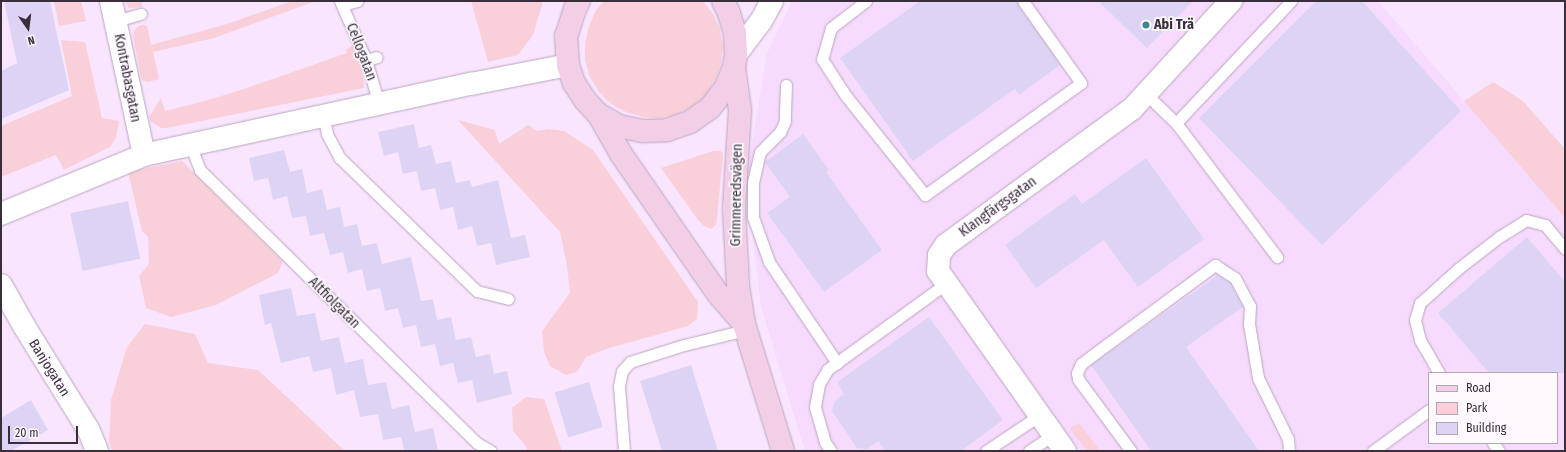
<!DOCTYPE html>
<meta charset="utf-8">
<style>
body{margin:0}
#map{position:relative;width:1566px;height:452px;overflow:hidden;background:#f9e6fe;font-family:"Fira Sans Condensed",sans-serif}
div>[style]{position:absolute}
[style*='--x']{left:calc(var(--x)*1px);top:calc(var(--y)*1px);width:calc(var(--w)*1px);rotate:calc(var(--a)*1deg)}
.built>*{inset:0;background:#f7dbfe}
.green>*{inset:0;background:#f9cfd9}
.building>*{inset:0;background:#ddd4f5;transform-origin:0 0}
.roads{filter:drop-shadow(0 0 1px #bba4c0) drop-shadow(0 0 1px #bba4c0)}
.lane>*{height:11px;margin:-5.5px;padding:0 5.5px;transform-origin:5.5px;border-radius:5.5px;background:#fff}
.street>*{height:22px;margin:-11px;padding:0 11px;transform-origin:11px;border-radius:11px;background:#fff}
.secondary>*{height:22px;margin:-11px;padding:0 11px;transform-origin:11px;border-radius:11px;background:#f2cfe7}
.dots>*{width:11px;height:11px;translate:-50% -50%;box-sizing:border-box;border:2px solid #fef9ff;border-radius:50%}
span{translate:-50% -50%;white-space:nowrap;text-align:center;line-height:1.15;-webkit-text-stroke:3.5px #fef9ff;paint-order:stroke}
.poi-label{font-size:14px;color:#382f3a;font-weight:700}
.left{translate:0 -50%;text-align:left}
.street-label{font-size:14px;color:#382f3a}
.frame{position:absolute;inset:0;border:2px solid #382f3a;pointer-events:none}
.legend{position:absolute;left:1428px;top:372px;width:130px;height:72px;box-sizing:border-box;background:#fef9ff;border:1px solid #afa8b0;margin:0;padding:5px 7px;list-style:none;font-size:12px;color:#382f3a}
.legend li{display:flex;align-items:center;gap:8px;height:20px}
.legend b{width:20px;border:1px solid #afa8b0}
.north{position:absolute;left:8px;top:8px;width:40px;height:40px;-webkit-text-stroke:3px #fef9ff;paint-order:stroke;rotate:166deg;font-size:11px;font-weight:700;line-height:16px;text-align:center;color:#382f3a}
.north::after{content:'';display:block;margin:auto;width:14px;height:18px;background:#382f3a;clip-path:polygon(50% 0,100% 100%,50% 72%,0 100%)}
.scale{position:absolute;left:8px;top:426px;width:70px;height:18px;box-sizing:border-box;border:2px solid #382f3a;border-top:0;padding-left:5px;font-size:12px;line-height:14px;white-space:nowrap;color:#382f3a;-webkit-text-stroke:3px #fef9ff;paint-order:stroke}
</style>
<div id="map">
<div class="built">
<div style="clip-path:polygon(evenodd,792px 1px,1378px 1px,1565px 218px,1565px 451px,805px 451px,761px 307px,746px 178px,767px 53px,792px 1px,1429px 373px,1557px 373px,1557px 443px,1429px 443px,1429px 373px)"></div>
</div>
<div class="green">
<div style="clip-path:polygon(54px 1px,81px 1px,86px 21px,59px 26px)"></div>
<div style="clip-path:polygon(125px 1px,142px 1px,142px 7px,129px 8px)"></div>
<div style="clip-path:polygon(292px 1px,316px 1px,214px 38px,153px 52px,159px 79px,148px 82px,143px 81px,141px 78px,133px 35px,134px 31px,138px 26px,142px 25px,147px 26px,151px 45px,227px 24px)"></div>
<div style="clip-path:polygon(471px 1px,542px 1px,542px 5px,533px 35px,518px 55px,488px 62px)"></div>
<div style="clip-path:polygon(604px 1px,703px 1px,713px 14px,720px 29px,723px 46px,721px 64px,715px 80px,706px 95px,693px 106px,677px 114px,660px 118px,643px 117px,626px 112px,611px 104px,599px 92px,590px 77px,585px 60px,585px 43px,589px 26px,596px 10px)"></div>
<div style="clip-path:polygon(61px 40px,85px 42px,102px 118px,119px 121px,116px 138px,110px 147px,64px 170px,56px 155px,1px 177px,1px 126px,72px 96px)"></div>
<div style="clip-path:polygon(353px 45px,362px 62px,364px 88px,167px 128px,161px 128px,150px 121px,149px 117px,161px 98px,165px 111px,201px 102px,241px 90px,347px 53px,346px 50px)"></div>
<div style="clip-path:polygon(1493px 82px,1523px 101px,1565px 149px,1565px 218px,1464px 101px)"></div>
<div style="clip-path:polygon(458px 120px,495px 130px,499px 144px,528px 125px,537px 131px,548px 129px,564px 131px,593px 150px,698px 302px,697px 319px,688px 326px,606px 349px,586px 357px,577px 372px,566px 375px,550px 366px,544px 352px,542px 331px,570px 293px,567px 266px,560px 232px)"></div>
<div style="clip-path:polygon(713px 151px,720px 151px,722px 152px,723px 155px,717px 218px,716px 225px,711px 229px,704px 226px,698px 220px,661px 168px)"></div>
<div style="clip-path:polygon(182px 161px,283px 262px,278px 273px,216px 305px,171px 317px,146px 308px,139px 276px,149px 264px,148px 237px,142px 231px,128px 172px)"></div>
<div style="clip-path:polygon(145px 324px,195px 334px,208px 363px,258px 370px,345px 451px,112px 451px,109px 442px,111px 400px,127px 347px)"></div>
<div style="clip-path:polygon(526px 397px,544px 399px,562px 451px,527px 451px,526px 446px,513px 431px,512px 408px)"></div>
<div style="clip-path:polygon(1079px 423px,1081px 425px,1100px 451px,1087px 451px,1071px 430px,1071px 427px)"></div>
</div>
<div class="building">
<div style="clip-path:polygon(4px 1px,50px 1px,69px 90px,1px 119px,1px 71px,17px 63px)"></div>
<div style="clip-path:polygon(920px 1px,1016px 1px,1060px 65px,1019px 95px,1015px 89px,913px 161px,840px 58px)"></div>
<div style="clip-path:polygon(1098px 1px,1193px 1px,1147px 48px)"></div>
<div style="clip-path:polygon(1316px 1px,1362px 1px,1461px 111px,1322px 245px,1199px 118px)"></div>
<div style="clip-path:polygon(414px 124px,419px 148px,431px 145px,436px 164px,451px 161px,456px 183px,470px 180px,472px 187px,498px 180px,511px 238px,525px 235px,530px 257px,496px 265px,491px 243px,477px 246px,472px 226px,458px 230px,453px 207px,440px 210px,435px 188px,421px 191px,417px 171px,403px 174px,398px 152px,384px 156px,378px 132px)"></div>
<div style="clip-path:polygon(803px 134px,829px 170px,826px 172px,882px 250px,824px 292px,767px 213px,790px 197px,765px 162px)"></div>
<div style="clip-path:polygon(284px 150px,290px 172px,302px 169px,307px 193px,322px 189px,327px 210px,340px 207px,344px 227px,357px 224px,362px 246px,377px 243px,382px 264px,411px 257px,421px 301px,433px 299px,437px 320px,451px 317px,456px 340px,471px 337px,476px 357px,490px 354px,494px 374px,507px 371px,512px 394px,477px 403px,472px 380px,458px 383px,453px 363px,440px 366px,435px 344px,421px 347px,416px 325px,403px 328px,398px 308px,385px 311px,380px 288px,367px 291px,362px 269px,348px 273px,343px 252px,330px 255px,324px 233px,310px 236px,306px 216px,292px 218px,287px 196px,273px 200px,268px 178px,254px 181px,249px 158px)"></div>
<div style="clip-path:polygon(1146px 158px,1204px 239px,1138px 287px,1104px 240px,1036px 288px,1005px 245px,1075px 194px,1082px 204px)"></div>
<div style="left:128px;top:201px;width:59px;height:59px;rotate:78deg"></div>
<div style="clip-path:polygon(1527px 237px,1565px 282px,1565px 373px,1489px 373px,1438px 313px)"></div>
<div style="clip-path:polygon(1218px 275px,1230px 283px,1243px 307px,1186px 347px,1259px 451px,1151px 451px,1091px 365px)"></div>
<div style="clip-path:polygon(291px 288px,297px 316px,315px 313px,321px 341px,339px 337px,345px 363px,363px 359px,368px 385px,386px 382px,392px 409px,409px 405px,415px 432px,433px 428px,438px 451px,404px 451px,401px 437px,383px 440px,378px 414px,360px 417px,354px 390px,336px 395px,331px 368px,313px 372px,309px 356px,281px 363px,271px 323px,265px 325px,259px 295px)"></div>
<div style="clip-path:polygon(929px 317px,1003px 420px,961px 451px,885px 451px,878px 441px,867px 449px,857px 448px,832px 411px,834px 402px,844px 394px,837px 382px)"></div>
<div style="clip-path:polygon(691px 365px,718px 451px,662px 451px,640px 381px)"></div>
<div style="left:589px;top:382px;width:47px;height:36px;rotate:73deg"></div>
<div style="clip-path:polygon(31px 400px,48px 430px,11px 451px,1px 451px,1px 418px)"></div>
</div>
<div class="roads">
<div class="lane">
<div style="--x:340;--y:1;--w:64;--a:66.2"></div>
<div style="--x:366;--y:60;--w:46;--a:73.5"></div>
<div style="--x:866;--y:1;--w:44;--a:142.4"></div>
<div style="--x:831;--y:28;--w:32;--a:106"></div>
<div style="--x:822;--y:59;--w:44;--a:57"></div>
<div style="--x:846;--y:96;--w:127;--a:51.4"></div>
<div style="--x:925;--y:195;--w:192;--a:-35.7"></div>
<div style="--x:1081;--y:83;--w:100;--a:-125.3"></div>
<div style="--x:342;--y:5;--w:16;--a:-15"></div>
<div style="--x:116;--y:21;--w:26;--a:-16"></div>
<div style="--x:366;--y:60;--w:11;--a:-15"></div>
<div style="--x:786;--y:85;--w:36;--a:92"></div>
<div style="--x:785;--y:121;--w:12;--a:114"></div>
<div style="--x:780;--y:132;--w:28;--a:135"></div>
<div style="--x:760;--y:152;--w:32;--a:103"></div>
<div style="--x:753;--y:183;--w:34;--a:90"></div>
<div style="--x:753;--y:217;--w:48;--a:70.4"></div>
<div style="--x:769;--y:262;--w:122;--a:56"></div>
<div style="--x:1146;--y:94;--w:42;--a:44"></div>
<div style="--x:1176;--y:123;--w:168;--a:53"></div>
<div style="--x:323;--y:116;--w:18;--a:77"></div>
<div style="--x:327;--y:134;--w:27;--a:62"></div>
<div style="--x:340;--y:158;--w:191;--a:44.2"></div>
<div style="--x:477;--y:291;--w:32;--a:14"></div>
<div style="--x:1176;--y:123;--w:168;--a:-46.7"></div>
<div style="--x:190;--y:144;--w:28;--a:69"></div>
<div style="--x:200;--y:170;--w:389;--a:44.6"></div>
<div style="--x:477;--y:443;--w:16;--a:30"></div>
<div style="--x:1439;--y:373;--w:38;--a:-120"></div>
<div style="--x:1420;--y:340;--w:21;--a:-104"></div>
<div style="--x:1415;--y:320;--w:18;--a:-74"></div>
<div style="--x:1420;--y:303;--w:52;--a:-41.9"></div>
<div style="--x:1459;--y:268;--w:51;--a:-37.8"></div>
<div style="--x:1499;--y:237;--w:32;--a:-32"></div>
<div style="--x:1526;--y:220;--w:20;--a:15"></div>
<div style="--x:1545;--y:225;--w:31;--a:50"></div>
<div style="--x:1493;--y:443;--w:10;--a:53"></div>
<div style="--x:624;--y:451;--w:65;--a:-94.4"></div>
<div style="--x:619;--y:386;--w:15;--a:-79"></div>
<div style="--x:622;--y:371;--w:12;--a:-48"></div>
<div style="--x:630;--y:362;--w:57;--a:-17.5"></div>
<div style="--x:684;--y:345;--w:64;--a:-13.6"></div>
<div style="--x:831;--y:451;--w:11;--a:-124"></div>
<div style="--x:825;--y:442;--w:36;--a:-106"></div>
<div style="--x:815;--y:407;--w:23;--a:-80"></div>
<div style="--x:819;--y:384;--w:17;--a:-59"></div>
<div style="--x:828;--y:369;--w:147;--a:-35.9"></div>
<div style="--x:986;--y:451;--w:65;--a:-33.7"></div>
<div style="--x:1029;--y:451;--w:30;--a:-34"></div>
<div style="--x:1131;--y:451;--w:89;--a:-126.4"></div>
<div style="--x:1078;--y:379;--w:6;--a:-99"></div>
<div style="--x:1077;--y:373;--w:10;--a:-66"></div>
<div style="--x:1081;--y:364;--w:30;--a:-37"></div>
<div style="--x:1105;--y:346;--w:137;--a:-36.4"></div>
<div style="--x:1215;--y:265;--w:24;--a:33"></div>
<div style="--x:1235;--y:278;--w:32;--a:62"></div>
<div style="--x:1250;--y:306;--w:18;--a:93"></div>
<div style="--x:1249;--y:324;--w:55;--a:80.5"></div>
<div style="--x:1258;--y:378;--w:68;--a:63.8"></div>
<div style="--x:1288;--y:439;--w:12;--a:85"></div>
<div style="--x:1373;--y:451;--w:69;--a:-36.2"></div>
</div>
<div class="street">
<div style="--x:111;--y:1;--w:157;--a:77.9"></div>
<div style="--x:736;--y:54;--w:41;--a:-52.9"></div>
<div style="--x:761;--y:21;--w:23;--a:-61"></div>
<div style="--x:1;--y:214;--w:155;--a:-22.4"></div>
<div style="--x:144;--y:155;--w:335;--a:-12.3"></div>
<div style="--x:471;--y:84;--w:99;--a:-11.1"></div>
<div style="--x:1;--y:285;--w:47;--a:60.7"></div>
<div style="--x:24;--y:326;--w:123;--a:58.2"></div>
<div style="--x:89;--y:431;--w:22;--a:68"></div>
<div style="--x:1065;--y:451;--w:220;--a:-125.2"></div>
<div style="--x:938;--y:271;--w:16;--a:-86"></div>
<div style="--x:939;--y:255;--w:12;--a:-55"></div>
<div style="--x:946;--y:245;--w:230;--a:-36.2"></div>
<div style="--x:1132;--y:109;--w:147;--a:-47.5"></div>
</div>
<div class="secondary">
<div style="--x:579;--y:1;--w:9;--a:117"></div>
<div style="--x:575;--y:9;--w:28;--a:108"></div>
<div style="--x:566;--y:36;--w:29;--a:86"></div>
<div style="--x:568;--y:65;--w:19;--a:72"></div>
<div style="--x:574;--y:83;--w:20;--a:57"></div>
<div style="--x:585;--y:100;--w:19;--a:47"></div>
<div style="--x:598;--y:114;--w:24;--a:30"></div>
<div style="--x:619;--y:126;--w:25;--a:12"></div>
<div style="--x:643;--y:131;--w:24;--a:-2"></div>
<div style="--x:667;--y:130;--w:24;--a:-19"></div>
<div style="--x:690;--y:122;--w:24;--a:-35"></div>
<div style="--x:710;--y:108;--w:24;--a:-52"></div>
<div style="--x:725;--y:89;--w:24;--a:-68"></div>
<div style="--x:734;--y:67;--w:13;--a:-81"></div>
<div style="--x:736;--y:54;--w:21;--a:-93"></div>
<div style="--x:735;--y:33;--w:21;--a:-107"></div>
<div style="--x:729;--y:13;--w:13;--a:-117"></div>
<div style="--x:734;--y:67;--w:43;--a:82.1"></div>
<div style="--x:740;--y:110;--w:99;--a:93.5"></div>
<div style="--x:734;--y:209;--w:77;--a:87"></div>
<div style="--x:738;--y:286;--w:38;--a:81"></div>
<div style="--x:744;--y:324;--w:133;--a:72.9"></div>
<div style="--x:599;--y:115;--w:45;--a:60.6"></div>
<div style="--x:621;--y:154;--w:142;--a:55.3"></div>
<div style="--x:702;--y:271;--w:29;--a:55"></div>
<div style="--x:719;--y:295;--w:38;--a:49"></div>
</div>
</div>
<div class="dots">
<div style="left:1146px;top:25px;background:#428694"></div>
</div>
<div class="poi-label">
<span class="left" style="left:1154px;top:25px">Abi Trä</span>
</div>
<div class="street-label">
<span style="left:361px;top:52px;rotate:69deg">Cellogatan</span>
<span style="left:127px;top:78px;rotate:79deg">Kontrabasgatan</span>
<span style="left:737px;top:195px;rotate:-89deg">Grimmeredsvägen</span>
<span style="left:998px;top:207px;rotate:-36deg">Klangfärgsgatan</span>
<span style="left:334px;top:303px;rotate:45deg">Altfiolgatan</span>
<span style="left:49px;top:368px;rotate:58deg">Banjogatan</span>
</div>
<div class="frame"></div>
<ul class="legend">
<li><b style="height:5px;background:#f2cfe7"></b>Road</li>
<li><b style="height:11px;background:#f9cfd9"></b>Park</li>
<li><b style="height:11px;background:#ddd4f5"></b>Building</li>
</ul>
<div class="north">N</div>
<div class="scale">20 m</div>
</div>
